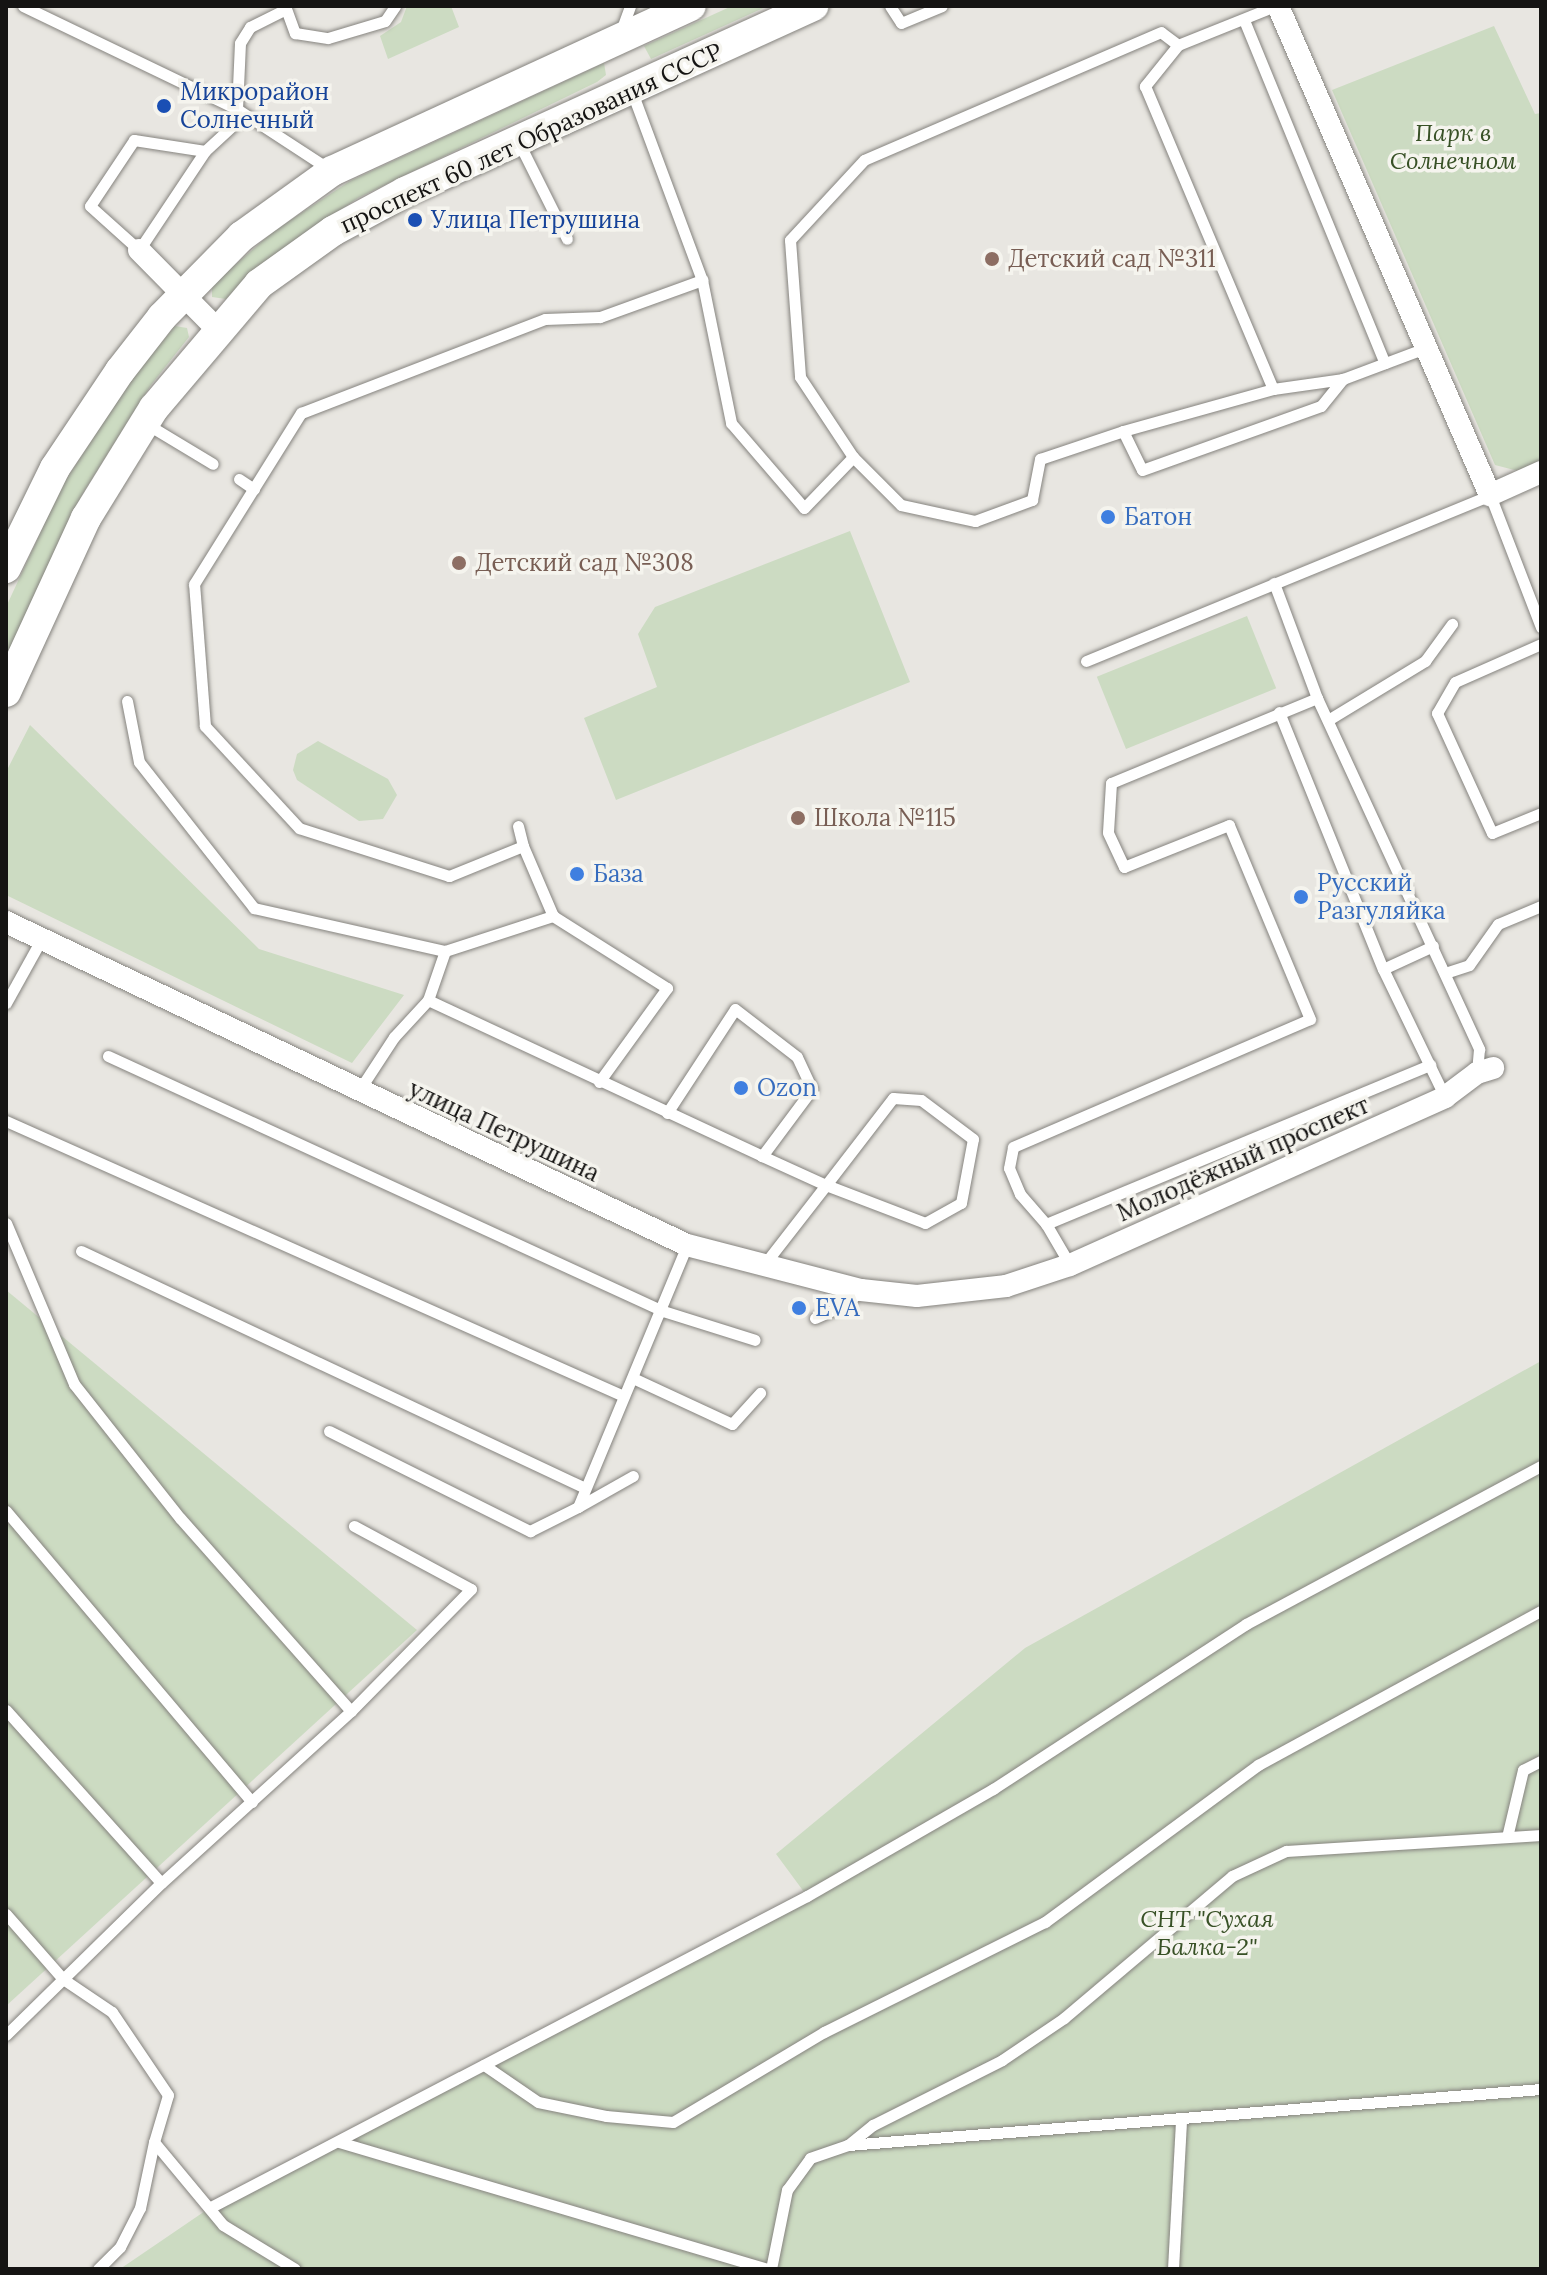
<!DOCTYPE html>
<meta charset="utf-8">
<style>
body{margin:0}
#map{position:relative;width:1547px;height:2275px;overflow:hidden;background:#e8e6e1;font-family:Lora,serif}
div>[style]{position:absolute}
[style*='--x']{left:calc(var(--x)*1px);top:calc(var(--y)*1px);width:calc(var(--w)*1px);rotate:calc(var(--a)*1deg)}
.green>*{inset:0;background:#ccdbc2;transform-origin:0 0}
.roads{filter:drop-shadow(0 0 2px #85837e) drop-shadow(0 0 2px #85837e)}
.lane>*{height:11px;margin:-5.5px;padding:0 5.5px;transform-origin:5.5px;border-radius:5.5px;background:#fff}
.street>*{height:22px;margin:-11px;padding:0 11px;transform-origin:11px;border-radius:11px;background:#fff}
.secondary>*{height:30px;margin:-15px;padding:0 15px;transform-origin:15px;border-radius:15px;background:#fff}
.dots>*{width:22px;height:22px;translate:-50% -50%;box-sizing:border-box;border:4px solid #f5f4ee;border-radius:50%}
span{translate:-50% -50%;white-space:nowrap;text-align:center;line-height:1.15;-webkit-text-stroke:7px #f5f4ee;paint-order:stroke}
.transit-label{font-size:24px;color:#164399}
.left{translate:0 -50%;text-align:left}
.park-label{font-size:24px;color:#385126;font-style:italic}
.street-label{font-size:24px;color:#151413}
.education-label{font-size:24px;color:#785e54}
.shop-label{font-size:24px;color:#366cbe}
.frame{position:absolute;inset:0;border:8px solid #151413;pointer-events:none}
</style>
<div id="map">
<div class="green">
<div style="clip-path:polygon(407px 6px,451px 6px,459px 27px,388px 59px,380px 36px,401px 22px)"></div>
<div style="clip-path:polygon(732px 6px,768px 6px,651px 59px,644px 46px)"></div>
<div style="clip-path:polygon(1494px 26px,1535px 114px,1541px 113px,1541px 463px,1522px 472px,1495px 465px,1332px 90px)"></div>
<div style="clip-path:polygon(604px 63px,606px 75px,597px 82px,358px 198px,287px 247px,226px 299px,212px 297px,212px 285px,274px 231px,350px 181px)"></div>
<div style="clip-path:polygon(175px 326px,187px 328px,189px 337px,151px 385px,83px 493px,6px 658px,6px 607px,63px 484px,134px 376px)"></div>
<div style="clip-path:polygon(850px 531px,910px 682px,616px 800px,584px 718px,657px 687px,638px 634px,655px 607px)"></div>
<div style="left:1247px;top:616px;width:78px;height:162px;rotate:68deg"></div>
<div style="clip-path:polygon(30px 725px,259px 949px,404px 995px,352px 1063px,6px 895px,6px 772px)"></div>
<div style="clip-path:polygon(318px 741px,388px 779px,397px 795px,383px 819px,359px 821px,297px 780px,293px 770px,297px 754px)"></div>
<div style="clip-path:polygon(6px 1290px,417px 1630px,6px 2006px)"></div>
<div style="clip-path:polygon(1541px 1361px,1541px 2269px,120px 2269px,211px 2207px,807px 1896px,776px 1854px,1025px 1648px)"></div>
</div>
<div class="roads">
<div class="lane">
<div style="--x:23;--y:6;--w:237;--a:25.7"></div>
<div style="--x:237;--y:109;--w:110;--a:33.1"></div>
<div style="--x:285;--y:6;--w:29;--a:70"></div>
<div style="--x:295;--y:33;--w:33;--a:9"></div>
<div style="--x:328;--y:38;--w:59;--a:-16.6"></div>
<div style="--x:385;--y:21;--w:18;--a:-56"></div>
<div style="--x:890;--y:6;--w:20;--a:57"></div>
<div style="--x:901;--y:23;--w:44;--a:-22.5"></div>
<div style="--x:1275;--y:6;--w:105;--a:158.1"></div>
<div style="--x:1178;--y:45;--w:21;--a:-143"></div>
<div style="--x:1161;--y:32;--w:323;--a:156.7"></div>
<div style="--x:864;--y:160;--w:109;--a:132.8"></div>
<div style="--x:790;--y:240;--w:137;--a:85.8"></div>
<div style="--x:800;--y:377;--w:96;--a:56.5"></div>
<div style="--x:853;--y:457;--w:68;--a:45"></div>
<div style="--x:901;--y:505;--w:76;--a:12.2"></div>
<div style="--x:975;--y:521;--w:61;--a:-20.2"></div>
<div style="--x:1032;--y:500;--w:42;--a:-79"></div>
<div style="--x:1040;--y:459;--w:88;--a:-18.6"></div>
<div style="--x:1123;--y:431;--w:43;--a:64"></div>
<div style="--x:1142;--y:470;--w:190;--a:-19.7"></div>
<div style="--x:1321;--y:406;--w:35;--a:-51"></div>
<div style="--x:1343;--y:379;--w:85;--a:-20.6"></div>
<div style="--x:1244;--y:20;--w:371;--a:67.7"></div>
<div style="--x:621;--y:31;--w:27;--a:-70"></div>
<div style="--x:1178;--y:45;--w:53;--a:128.8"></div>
<div style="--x:1145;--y:86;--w:329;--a:67.1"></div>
<div style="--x:632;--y:92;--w:201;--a:69.6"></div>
<div style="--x:702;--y:280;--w:146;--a:78.5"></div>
<div style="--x:731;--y:423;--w:112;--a:49.3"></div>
<div style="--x:804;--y:508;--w:71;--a:-46.1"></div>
<div style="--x:237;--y:109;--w:66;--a:-87.4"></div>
<div style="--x:240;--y:43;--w:19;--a:-58"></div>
<div style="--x:250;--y:27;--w:40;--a:-26.6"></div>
<div style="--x:519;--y:143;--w:107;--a:63.4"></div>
<div style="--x:205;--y:151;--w:72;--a:-171.2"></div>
<div style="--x:134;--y:140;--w:79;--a:123.7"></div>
<div style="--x:90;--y:206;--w:66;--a:41.9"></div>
<div style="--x:139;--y:250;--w:119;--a:-56.3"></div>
<div style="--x:205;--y:151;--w:53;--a:-42.7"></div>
<div style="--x:145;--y:423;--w:79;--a:31.1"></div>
<div style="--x:1123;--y:431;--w:156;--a:-15.6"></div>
<div style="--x:1273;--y:389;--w:71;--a:-8.1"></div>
<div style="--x:239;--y:479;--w:18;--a:34"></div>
<div style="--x:1274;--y:583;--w:123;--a:69.5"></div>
<div style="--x:1317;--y:698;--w:387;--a:65.2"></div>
<div style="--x:1479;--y:1049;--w:24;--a:95"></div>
<div style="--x:1541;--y:644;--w:94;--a:156.2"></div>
<div style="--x:1455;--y:682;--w:36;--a:120"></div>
<div style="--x:1437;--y:713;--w:132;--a:65.4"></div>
<div style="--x:1492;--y:833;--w:53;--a:-22.2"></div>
<div style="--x:1086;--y:661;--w:437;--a:-22.3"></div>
<div style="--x:1490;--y:495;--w:142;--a:68.9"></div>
<div style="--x:127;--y:701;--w:62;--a:78.9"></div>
<div style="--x:139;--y:762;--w:186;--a:51.8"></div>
<div style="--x:254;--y:908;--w:196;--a:12.7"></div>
<div style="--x:1279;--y:712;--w:277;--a:68"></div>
<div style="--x:1383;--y:969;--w:142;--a:64.2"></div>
<div style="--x:1328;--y:720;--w:114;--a:-31.3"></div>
<div style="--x:1425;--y:661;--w:46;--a:-53.9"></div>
<div style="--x:518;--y:826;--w:21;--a:76"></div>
<div style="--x:523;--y:846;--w:80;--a:157.9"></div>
<div style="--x:449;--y:876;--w:157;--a:-162.3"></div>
<div style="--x:299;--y:828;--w:139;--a:-132.7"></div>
<div style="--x:205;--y:726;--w:142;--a:-94.4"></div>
<div style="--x:194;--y:584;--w:202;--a:-58"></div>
<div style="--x:301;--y:413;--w:261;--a:-21.1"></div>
<div style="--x:545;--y:319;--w:55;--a:-2.1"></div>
<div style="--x:600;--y:317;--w:109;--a:-19.9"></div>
<div style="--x:553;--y:916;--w:135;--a:32.3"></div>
<div style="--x:667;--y:988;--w:116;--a:125.9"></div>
<div style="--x:1383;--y:969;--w:55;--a:-24.7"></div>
<div style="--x:1445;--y:973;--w:25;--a:-18"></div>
<div style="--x:1469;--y:965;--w:50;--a:-54.7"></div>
<div style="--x:1498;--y:924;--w:47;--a:-22.7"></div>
<div style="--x:428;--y:1000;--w:369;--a:25"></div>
<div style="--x:762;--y:1156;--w:70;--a:24.4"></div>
<div style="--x:826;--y:1185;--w:106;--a:21"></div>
<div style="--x:925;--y:1223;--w:41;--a:-29.1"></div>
<div style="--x:961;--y:1203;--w:65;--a:-79.4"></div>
<div style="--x:973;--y:1139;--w:65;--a:-143.1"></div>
<div style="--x:921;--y:1100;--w:28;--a:-176"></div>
<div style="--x:893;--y:1098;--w:110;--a:127.6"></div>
<div style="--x:826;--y:1185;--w:103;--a:127.9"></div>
<div style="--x:6;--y:1003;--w:74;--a:-61"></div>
<div style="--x:108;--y:1056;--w:611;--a:24.68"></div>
<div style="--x:663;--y:1311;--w:96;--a:17.5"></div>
<div style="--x:358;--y:1092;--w:66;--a:-56.8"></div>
<div style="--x:394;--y:1037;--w:50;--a:-47.4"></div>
<div style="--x:428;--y:1000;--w:52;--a:-70.9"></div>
<div style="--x:445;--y:951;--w:114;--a:-18"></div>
<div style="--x:553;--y:916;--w:76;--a:-113.2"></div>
<div style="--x:667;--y:1113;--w:124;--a:-56.8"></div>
<div style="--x:735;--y:1009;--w:78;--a:37.7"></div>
<div style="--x:797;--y:1057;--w:35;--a:65"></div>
<div style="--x:812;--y:1089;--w:84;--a:126.7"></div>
<div style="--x:6;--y:1121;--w:673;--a:24.01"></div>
<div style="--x:6;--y:1223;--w:175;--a:67.1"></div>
<div style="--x:74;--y:1384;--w:171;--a:51.7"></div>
<div style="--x:180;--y:1518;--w:258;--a:48.5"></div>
<div style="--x:351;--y:1711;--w:256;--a:137.8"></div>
<div style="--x:161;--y:1883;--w:217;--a:135.6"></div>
<div style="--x:1046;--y:1224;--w:416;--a:-22.5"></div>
<div style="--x:81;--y:1251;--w:557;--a:25.18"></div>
<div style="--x:1070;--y:1265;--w:48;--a:-120.3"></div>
<div style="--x:1046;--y:1224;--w:40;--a:-131"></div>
<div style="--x:1020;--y:1194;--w:28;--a:-113"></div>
<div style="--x:1009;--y:1168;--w:21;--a:-79"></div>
<div style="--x:1013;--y:1147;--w:323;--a:-23.3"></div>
<div style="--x:1310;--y:1019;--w:210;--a:-112.7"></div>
<div style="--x:1229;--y:825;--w:113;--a:158.2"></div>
<div style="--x:1124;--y:867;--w:38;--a:-115"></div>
<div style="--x:1108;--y:832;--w:49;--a:-86.5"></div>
<div style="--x:1111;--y:783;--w:223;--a:-22.4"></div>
<div style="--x:815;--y:1318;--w:35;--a:-24"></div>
<div style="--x:847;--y:1304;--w:19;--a:-47"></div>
<div style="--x:635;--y:1379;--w:107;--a:24.9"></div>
<div style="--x:732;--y:1424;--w:42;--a:-47.9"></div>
<div style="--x:329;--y:1431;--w:225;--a:26.5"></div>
<div style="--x:530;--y:1531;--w:54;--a:-26.6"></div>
<div style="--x:578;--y:1507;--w:284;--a:-67.4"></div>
<div style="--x:578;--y:1507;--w:63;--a:-29.4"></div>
<div style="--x:6;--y:1511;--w:381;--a:49.8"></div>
<div style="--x:6;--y:1710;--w:232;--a:48.1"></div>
<div style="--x:351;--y:1711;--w:171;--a:-45.5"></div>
<div style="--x:471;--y:1589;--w:133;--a:-151.7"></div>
<div style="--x:1507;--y:1837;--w:69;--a:-76.6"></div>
<div style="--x:1523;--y:1770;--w:20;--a:-27"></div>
<div style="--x:6;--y:1914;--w:86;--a:48.8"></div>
<div style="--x:63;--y:1979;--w:59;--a:34"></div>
<div style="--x:112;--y:2012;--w:100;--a:56"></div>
<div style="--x:168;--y:2095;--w:49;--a:106.6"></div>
<div style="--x:154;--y:2142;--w:108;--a:50.3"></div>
<div style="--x:223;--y:2225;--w:84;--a:31.4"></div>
<div style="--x:484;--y:2065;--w:65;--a:34.4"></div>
<div style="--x:538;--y:2102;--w:69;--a:11.6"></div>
<div style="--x:606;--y:2116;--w:67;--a:5.1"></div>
<div style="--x:673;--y:2122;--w:176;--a:-30.8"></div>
<div style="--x:824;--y:2032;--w:247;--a:-26.5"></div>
<div style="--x:1045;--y:1922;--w:265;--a:-36.4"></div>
<div style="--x:1258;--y:1765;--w:322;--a:-28.6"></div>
<div style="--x:339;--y:2142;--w:447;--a:16.5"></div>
<div style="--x:848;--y:2145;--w:695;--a:-4.62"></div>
<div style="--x:211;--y:2207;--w:672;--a:-27.56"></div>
<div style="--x:807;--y:1896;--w:215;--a:-29.9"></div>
<div style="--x:993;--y:1789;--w:302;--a:-33.1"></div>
<div style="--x:1246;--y:1624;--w:335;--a:-28.2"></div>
<div style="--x:98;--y:2269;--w:31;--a:-45"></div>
<div style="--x:120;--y:2247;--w:44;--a:-62.9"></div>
<div style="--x:140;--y:2208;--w:67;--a:-78"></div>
<div style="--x:771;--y:2269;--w:81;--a:-78.6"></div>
<div style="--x:787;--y:2190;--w:39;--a:-54"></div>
<div style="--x:810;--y:2158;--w:40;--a:-18.9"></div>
<div style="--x:848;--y:2145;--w:32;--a:-39"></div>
<div style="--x:873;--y:2125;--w:144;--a:-26.7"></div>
<div style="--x:1002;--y:2060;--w:75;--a:-34.1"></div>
<div style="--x:1064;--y:2018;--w:220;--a:-40.2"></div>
<div style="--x:1232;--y:1876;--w:60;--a:-24.8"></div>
<div style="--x:1286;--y:1851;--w:256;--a:-3.6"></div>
<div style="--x:1173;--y:2269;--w:150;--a:-86.9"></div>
</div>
<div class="street">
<div style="--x:1278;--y:6;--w:533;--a:66.56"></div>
<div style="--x:1490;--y:495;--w:56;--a:-24.3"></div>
<div style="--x:139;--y:250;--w:111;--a:45.4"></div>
<div style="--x:6;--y:922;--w:754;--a:25.38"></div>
<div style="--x:687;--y:1245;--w:180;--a:14.5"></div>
<div style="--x:861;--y:1290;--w:56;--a:6.1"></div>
<div style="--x:917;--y:1296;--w:90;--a:-6.4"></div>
<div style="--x:1006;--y:1286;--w:67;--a:-18.2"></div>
<div style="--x:1070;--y:1265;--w:411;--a:-24.1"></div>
<div style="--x:1445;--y:1097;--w:40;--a:-37"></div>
<div style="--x:1477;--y:1073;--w:17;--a:-17"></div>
</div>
<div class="secondary">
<div style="--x:6;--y:568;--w:111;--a:-63.9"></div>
<div style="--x:55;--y:468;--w:117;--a:-56.2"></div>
<div style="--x:120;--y:371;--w:68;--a:-52.1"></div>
<div style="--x:162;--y:317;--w:114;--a:-45.4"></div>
<div style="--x:242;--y:236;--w:111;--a:-35.8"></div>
<div style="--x:332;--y:171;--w:395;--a:-24.7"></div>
<div style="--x:6;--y:692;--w:192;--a:-65.3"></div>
<div style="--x:86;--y:518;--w:129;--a:-58.3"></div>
<div style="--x:154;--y:408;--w:162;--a:-49.7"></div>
<div style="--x:259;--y:284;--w:91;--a:-35.6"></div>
<div style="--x:333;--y:231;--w:82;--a:-28.4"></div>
<div style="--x:405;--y:192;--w:449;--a:-24.5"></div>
</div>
</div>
<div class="dots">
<div style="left:164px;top:106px;background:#1a4fb4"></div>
<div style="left:415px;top:220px;background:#1a4fb4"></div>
<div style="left:992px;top:259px;background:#8d6e63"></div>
<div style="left:1108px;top:517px;background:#3f7fe0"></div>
<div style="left:459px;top:563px;background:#8d6e63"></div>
<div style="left:798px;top:818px;background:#8d6e63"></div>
<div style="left:577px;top:874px;background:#3f7fe0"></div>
<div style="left:1301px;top:897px;background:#3f7fe0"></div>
<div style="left:741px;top:1088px;background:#3f7fe0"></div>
<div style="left:799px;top:1308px;background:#3f7fe0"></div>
</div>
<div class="transit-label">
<span class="left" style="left:180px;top:106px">Микрорайон<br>Солнечный</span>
<span class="left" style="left:431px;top:220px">Улица Петрушина</span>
</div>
<div class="park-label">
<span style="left:1453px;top:147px">Парк в<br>Солнечном</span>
<span style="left:1207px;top:1933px">СНТ "Сухая<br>Балка-2"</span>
</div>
<div class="street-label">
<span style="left:531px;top:138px;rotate:-25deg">проспект 60 лет Образования СССР</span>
<span style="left:504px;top:1131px;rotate:25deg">улица Петрушина</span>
<span style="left:1243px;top:1159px;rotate:-24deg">Молодёжный проспект</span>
</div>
<div class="education-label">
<span class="left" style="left:1008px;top:259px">Детский сад №311</span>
<span class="left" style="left:475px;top:563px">Детский сад №308</span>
<span class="left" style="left:814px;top:818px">Школа №115</span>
</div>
<div class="shop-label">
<span class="left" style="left:1124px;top:517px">Батон</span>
<span class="left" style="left:593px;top:874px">База</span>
<span class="left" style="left:1317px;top:897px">Русский<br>Разгуляйка</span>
<span class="left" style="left:757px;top:1088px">Ozon</span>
<span class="left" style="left:815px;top:1308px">EVA</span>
</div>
<div class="frame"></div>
</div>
